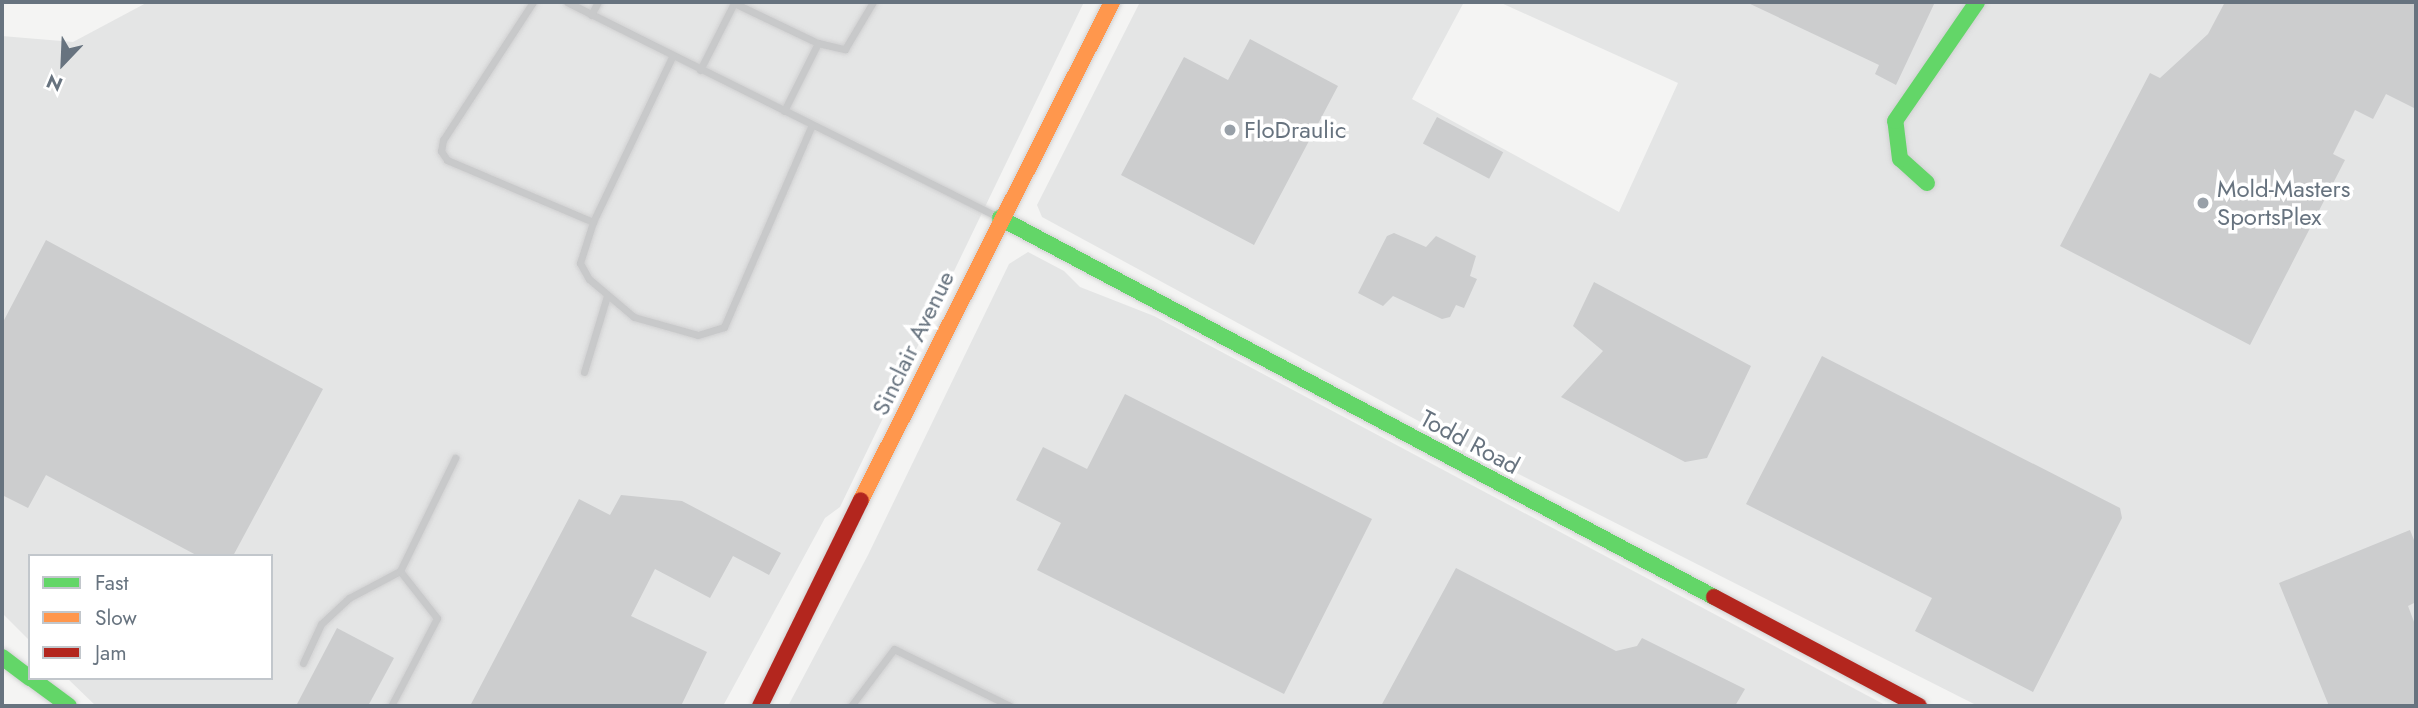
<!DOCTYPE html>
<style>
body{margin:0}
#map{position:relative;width:2418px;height:708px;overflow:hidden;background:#f4f4f3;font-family:Jost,sans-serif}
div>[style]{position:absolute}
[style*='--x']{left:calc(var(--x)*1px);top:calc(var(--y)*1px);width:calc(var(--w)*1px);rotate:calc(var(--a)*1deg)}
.built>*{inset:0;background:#e4e5e5}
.building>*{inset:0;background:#cccdce;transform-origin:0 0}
.roads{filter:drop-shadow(0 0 2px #d0d0d1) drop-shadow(0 0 2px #d0d0d1)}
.lane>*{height:7px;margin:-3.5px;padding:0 3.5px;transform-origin:3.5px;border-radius:3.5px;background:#c8c9ca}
.fast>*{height:16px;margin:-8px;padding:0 8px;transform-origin:8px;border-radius:8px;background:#63d668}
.slow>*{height:16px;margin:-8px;padding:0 8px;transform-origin:8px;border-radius:8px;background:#ff974d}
.jam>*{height:16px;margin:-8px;padding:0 8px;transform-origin:8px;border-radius:8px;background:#b3261e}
.dots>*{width:19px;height:19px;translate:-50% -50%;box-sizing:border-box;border:4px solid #fff;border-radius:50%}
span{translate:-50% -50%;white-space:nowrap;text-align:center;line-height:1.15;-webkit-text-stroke:7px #fff;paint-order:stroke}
.poi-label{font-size:24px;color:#67737f}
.left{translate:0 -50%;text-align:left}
.street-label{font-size:24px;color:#67737f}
.frame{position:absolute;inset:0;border:4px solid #67737f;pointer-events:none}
.legend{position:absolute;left:28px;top:554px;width:245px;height:126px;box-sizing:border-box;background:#fff;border:2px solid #c2c7cc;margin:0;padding:9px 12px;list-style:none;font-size:21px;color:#67737f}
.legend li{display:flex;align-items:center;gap:14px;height:35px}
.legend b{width:35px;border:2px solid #c2c7cc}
.north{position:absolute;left:28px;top:28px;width:70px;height:70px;-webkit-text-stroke:5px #fff;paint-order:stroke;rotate:203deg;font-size:19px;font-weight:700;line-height:28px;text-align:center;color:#67737f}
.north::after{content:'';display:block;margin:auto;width:24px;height:32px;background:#67737f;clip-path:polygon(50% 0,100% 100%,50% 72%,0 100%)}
</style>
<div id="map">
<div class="built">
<div style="clip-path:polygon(148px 2px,1084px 2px,840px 507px,825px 518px,723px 706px,96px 706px,67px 678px,271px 678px,271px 556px,30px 556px,30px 641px,2px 613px,2px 36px,73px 42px)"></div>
<div style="clip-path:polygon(1140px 2px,1464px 2px,1412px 99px,1619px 212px,1678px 83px,1499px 2px,2416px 2px,2416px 706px,1978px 706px,1485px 457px,1042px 217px,1037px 205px)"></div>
<div style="clip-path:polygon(1028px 252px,1064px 271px,1080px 287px,1154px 316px,1887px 706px,788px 706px,868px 555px,1009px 264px)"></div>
</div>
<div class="building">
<div style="clip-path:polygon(1746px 2px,1935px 2px,1896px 85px,1875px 74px,1879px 65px)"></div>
<div style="clip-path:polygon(2225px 2px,2416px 2px,2416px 109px,2386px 94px,2373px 119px,2355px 110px,2333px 154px,2345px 160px,2250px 345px,2060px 246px,2150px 73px,2160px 78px,2208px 34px)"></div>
<div style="clip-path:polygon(1250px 39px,1338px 86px,1254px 245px,1121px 175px,1184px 57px,1228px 80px)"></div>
<div style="left:1437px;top:117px;width:75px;height:30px;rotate:28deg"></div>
<div style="clip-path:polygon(1394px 233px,1426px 247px,1436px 236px,1476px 256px,1470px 276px,1477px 279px,1464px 308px,1456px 305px,1450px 317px,1442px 319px,1393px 296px,1383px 306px,1358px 293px,1387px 236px)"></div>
<div style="clip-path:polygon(46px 240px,323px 389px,233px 556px,198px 556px,46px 475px,28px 508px,2px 495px,2px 324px)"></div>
<div style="clip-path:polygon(1594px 282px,1751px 366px,1707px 458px,1685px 462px,1561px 397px,1603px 351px,1573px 326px)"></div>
<div style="clip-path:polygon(1822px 356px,2120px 508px,2122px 518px,2033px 692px,1915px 631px,1932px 598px,1746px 504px)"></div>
<div style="clip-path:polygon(1125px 394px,1372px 519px,1284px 694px,1037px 570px,1061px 523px,1016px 500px,1043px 447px,1087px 469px)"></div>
<div style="clip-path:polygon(621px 495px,682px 501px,781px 553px,769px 575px,733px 556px,710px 598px,655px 569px,631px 616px,707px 652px,681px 706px,470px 706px,579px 499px,610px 515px)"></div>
<div style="clip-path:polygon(2410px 530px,2416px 545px,2416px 602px,2408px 606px,2416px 627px,2416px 706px,2329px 706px,2279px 583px)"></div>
<div style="clip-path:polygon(1456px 568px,1616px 651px,1637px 646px,1642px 638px,1745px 689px,1735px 706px,1381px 706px)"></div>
<div style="clip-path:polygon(337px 628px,394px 658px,368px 706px,296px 706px)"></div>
</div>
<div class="roads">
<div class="lane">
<div style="--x:533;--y:2;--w:165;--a:123.1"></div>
<div style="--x:443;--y:140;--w:11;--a:100"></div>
<div style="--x:441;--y:151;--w:11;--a:56"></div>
<div style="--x:447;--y:160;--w:159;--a:23"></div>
<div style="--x:567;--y:2;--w:482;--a:26.5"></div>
<div style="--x:591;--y:15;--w:15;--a:-62"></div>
<div style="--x:818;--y:43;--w:28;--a:13"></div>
<div style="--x:845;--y:49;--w:55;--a:-59.2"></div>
<div style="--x:672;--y:57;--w:183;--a:115.6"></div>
<div style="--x:593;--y:222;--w:43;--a:107.6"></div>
<div style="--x:580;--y:263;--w:18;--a:61"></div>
<div style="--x:589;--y:279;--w:59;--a:40.2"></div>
<div style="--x:634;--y:317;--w:66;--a:15.7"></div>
<div style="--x:698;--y:335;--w:27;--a:-17"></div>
<div style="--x:724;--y:327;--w:220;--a:-66.5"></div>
<div style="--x:700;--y:70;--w:75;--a:-63.1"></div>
<div style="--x:734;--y:3;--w:93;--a:25.5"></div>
<div style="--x:818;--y:43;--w:76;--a:116.6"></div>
<div style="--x:584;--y:372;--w:79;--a:-73.2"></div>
<div style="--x:303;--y:663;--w:43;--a:-65.2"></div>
<div style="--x:321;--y:624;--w:38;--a:-43"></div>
<div style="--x:349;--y:598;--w:58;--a:-27.9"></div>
<div style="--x:391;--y:706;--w:99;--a:-62.4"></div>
<div style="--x:437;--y:618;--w:60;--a:-128.2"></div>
<div style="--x:400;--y:571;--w:126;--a:-64"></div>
<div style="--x:851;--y:706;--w:71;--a:-53"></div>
<div style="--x:894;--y:649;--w:129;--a:26.2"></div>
</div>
<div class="fast">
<div style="--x:1927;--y:183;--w:36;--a:-138"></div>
<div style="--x:1900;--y:159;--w:38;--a:-97"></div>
<div style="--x:1895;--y:121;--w:145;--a:-55.4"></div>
<div style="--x:1000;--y:218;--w:808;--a:27.96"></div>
<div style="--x:2;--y:657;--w:35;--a:37"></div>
<div style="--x:31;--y:678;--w:47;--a:36.4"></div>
</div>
<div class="slow">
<div style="--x:861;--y:500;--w:558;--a:-63.25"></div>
</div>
<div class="jam">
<div style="--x:1714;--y:597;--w:232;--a:28"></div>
<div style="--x:760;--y:706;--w:229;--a:-63.9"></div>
</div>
</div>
<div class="dots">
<div style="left:1230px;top:130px;background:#98a0a8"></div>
<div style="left:2203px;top:203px;background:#98a0a8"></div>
</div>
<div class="poi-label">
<span class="left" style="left:1244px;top:130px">FloDraulic</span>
<span class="left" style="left:2217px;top:203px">Mold-Masters<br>SportsPlex</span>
</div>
<div class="street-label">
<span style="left:913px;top:343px;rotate:-64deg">Sinclair Avenue</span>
<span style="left:1470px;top:442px;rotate:28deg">Todd Road</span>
</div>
<div class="frame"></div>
<ul class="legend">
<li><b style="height:9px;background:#63d668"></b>Fast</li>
<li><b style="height:9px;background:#ff974d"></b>Slow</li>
<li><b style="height:9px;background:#b3261e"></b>Jam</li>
</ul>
<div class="north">N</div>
</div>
